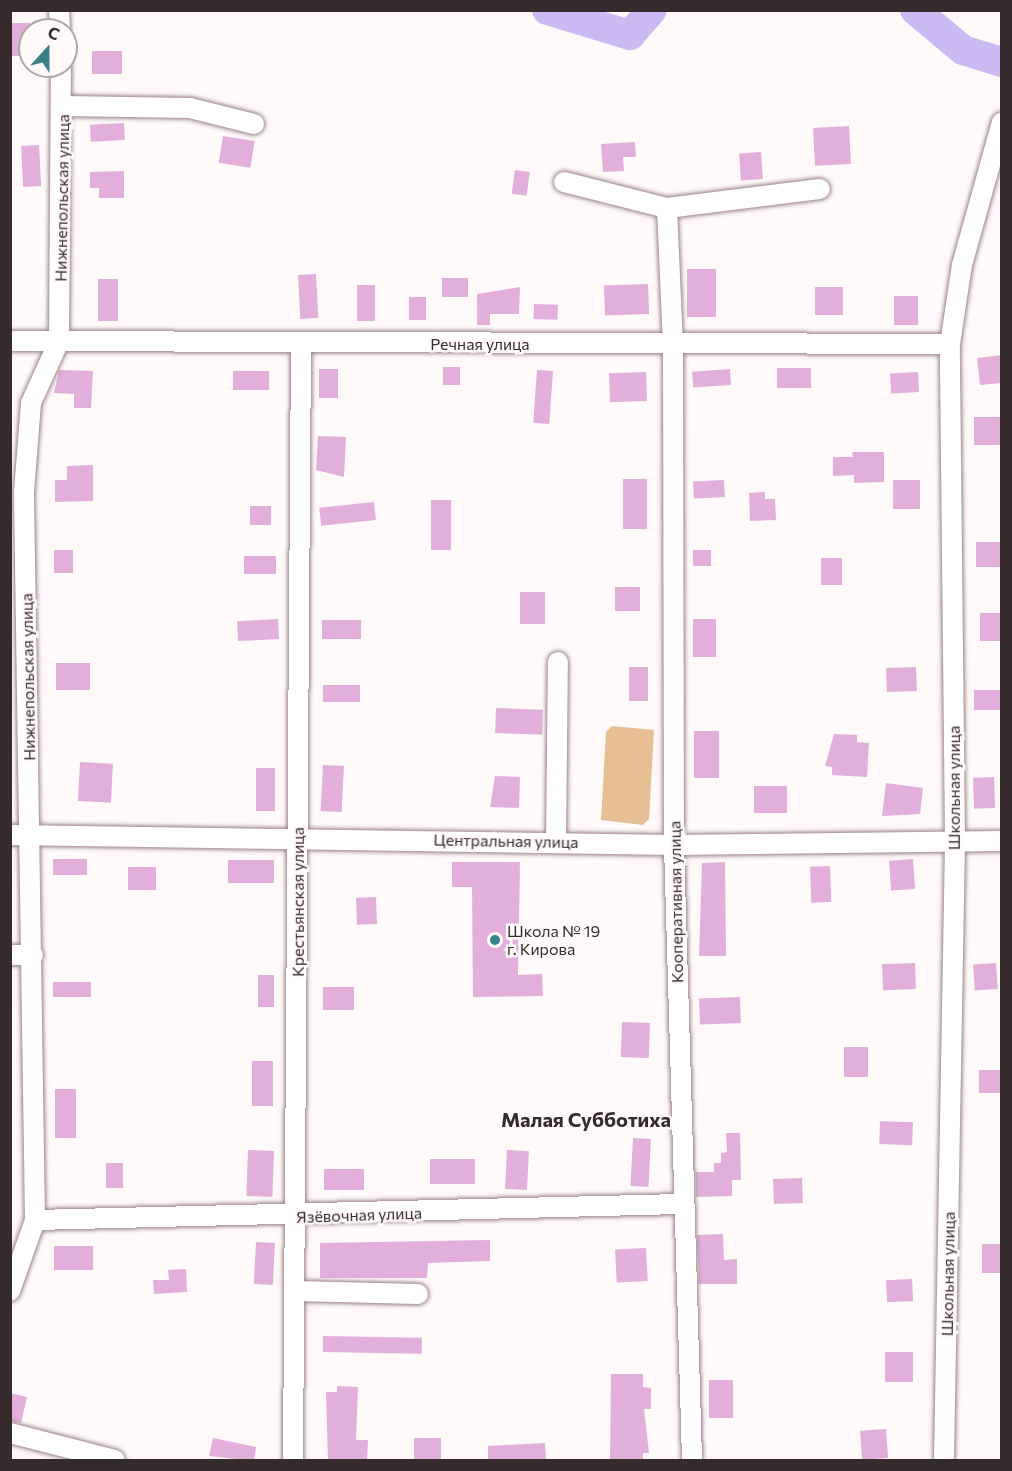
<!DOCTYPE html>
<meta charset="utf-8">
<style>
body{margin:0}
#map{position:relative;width:1012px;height:1471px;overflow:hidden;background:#fff9fa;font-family:Commissioner,sans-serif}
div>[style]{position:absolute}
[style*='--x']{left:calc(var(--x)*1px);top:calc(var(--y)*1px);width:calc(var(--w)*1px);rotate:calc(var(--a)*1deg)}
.green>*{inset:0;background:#e7bf94}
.river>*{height:30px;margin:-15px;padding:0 15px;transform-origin:15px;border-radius:15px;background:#cbb9f2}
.building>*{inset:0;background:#e1afda;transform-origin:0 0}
.roads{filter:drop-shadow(0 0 2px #9c8388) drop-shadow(0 0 2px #9c8388)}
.minor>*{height:20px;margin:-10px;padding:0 10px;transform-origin:10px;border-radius:10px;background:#fff}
.dots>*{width:16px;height:16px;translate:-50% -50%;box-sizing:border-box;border:3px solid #fff9fa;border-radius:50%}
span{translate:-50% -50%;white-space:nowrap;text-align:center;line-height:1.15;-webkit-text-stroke:5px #fff9fa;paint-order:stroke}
.street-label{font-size:16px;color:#352b2d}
.poi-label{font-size:16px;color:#352b2d}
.left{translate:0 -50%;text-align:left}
.quarter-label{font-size:20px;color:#352b2d;font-weight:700}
.frame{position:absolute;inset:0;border:12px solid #352b2d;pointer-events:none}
.north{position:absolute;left:18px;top:18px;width:60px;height:60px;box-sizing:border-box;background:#fff9fa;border:2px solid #aea7a8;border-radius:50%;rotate:21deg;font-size:16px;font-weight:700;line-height:24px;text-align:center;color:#352b2d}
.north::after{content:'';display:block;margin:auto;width:21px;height:27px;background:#388186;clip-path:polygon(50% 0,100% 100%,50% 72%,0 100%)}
</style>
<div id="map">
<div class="green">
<div style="clip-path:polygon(612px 726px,654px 730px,649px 819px,643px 825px,601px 820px,606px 732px)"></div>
</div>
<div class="river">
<div style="--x:547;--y:10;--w:87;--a:16.8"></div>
<div style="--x:630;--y:35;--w:33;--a:-49"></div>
<div style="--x:915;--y:10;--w:62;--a:39.8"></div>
<div style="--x:963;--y:50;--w:41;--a:17.1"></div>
</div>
<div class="building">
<div style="left:30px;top:23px;width:33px;height:20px;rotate:90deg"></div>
<div style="left:122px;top:51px;width:23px;height:30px;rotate:90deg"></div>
<div style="left:124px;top:123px;width:17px;height:34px;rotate:87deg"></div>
<div style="left:849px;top:126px;width:38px;height:36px;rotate:87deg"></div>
<div style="left:223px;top:136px;width:32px;height:27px;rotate:9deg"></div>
<div style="clip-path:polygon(635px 142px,636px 157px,623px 157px,624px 171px,603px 172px,601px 144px)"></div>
<div style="left:39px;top:145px;width:41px;height:18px;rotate:87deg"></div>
<div style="left:761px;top:152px;width:27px;height:22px;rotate:86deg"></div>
<div style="left:515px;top:170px;width:15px;height:24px;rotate:8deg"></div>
<div style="clip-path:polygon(124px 171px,124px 198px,99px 198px,99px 188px,90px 188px,90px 172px)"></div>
<div style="left:687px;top:269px;width:29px;height:48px"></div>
<div style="left:316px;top:274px;width:44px;height:18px;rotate:87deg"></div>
<div style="left:442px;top:278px;width:26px;height:19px"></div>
<div style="left:98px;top:279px;width:20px;height:42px"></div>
<div style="left:648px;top:284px;width:30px;height:44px;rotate:88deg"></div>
<div style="left:357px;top:285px;width:18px;height:36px"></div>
<div style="clip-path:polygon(520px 287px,519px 314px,490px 314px,490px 325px,477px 325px,477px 294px)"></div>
<div style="left:815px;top:287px;width:28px;height:28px"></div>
<div style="left:894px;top:296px;width:24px;height:29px"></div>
<div style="left:409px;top:297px;width:17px;height:23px"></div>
<div style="left:534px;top:304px;width:24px;height:15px;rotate:2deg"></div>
<div style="clip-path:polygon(1002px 355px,1002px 383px,980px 385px,977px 358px)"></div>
<div style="left:460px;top:367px;width:18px;height:17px;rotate:90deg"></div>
<div style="left:777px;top:368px;width:34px;height:20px"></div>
<div style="left:319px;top:369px;width:19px;height:29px"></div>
<div style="left:730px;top:369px;width:16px;height:38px;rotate:86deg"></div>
<div style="clip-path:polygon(59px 370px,93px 371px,91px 408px,74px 408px,74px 394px,54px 393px)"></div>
<div style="left:537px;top:370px;width:16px;height:53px;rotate:4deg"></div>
<div style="left:233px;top:371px;width:36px;height:19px"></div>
<div style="left:646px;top:372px;width:29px;height:37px;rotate:88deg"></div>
<div style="left:918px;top:372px;width:20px;height:28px;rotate:87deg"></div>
<div style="left:974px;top:417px;width:28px;height:28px"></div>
<div style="clip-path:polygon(318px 436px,346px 437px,344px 477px,316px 470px)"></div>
<div style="clip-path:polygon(852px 452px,884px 452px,884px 482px,854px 483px,854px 475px,833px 476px,833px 457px,853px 457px)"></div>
<div style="clip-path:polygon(93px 465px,93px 501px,55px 502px,55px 480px,67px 480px,67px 466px)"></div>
<div style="left:623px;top:479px;width:24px;height:50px"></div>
<div style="left:724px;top:480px;width:17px;height:31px;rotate:87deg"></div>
<div style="left:893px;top:480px;width:27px;height:29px"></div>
<div style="clip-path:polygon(765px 492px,765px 499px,775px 499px,776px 520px,750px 521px,749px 493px)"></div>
<div style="left:431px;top:500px;width:20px;height:50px"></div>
<div style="left:374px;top:502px;width:18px;height:55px;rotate:84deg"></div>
<div style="left:250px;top:506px;width:21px;height:19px"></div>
<div style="left:1002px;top:542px;width:25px;height:26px;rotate:90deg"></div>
<div style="left:54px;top:550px;width:19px;height:23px"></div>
<div style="left:711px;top:550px;width:16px;height:18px;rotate:90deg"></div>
<div style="left:244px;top:556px;width:32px;height:18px"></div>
<div style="left:821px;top:558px;width:21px;height:27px"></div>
<div style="left:640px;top:587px;width:24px;height:25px;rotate:90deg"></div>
<div style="left:520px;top:592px;width:25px;height:32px"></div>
<div style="left:1002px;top:613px;width:28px;height:22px;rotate:90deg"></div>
<div style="left:278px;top:619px;width:20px;height:41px;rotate:87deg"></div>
<div style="left:693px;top:619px;width:23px;height:38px"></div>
<div style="left:322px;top:620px;width:39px;height:19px"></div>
<div style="left:56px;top:663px;width:34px;height:27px"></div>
<div style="left:629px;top:667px;width:19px;height:34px"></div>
<div style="left:916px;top:667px;width:24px;height:30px;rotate:88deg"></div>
<div style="left:323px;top:685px;width:37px;height:17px"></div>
<div style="left:974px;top:690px;width:28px;height:20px"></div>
<div style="left:496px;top:708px;width:47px;height:25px;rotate:2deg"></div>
<div style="left:694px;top:731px;width:25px;height:47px"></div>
<div style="clip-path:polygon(834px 734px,857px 735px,857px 742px,869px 743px,867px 777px,832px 775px,832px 767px,825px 766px)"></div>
<div style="left:80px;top:762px;width:33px;height:39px;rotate:3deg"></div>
<div style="left:323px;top:765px;width:21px;height:46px;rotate:3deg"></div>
<div style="left:256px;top:768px;width:19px;height:43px"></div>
<div style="clip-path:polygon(495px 776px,520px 777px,519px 808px,490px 807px)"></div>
<div style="left:994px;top:777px;width:31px;height:21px;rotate:88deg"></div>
<div style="clip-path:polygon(886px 783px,923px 788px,920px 814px,882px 816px)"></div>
<div style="left:754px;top:786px;width:33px;height:27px"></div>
<div style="left:53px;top:859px;width:34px;height:16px"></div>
<div style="left:913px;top:859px;width:30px;height:24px;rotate:86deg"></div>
<div style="left:228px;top:860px;width:46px;height:23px"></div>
<div style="clip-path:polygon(452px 862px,520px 862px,518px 975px,542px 974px,543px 996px,473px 997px,472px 887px,452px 887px)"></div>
<div style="clip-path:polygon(725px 862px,726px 956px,699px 956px,702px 863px)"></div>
<div style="left:830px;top:866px;width:36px;height:20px;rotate:88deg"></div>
<div style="left:128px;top:867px;width:28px;height:23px"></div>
<div style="left:376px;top:897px;width:27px;height:20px;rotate:88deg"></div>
<div style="left:915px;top:963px;width:26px;height:33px;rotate:88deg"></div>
<div style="left:996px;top:963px;width:26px;height:23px;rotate:86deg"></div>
<div style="left:258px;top:975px;width:16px;height:32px"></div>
<div style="left:53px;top:982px;width:38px;height:15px"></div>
<div style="left:323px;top:987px;width:31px;height:23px"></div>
<div style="left:740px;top:997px;width:26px;height:41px;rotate:88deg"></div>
<div style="left:622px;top:1022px;width:28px;height:35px;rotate:2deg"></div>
<div style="left:844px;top:1047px;width:24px;height:30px"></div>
<div style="left:252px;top:1061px;width:21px;height:45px"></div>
<div style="left:979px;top:1070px;width:23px;height:23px"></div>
<div style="left:55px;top:1089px;width:21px;height:49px"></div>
<div style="left:880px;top:1121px;width:33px;height:23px;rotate:2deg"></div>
<div style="clip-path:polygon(726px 1133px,740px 1133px,741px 1180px,732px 1180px,732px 1196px,696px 1197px,696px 1172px,714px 1172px,714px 1163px,721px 1163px,721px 1153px,727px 1152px)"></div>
<div style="left:633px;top:1138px;width:18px;height:48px;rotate:3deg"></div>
<div style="left:248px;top:1150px;width:26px;height:46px;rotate:2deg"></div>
<div style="left:507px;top:1150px;width:22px;height:39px;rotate:3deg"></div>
<div style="left:475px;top:1159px;width:25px;height:45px;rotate:90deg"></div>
<div style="left:106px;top:1163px;width:17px;height:25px"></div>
<div style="left:324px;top:1169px;width:40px;height:21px"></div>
<div style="left:802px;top:1178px;width:25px;height:29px;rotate:88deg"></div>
<div style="clip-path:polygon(723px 1234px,724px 1260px,737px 1259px,737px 1284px,699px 1284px,697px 1235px)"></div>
<div style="clip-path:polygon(490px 1240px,490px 1261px,428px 1263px,427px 1278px,320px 1278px,320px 1243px)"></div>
<div style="left:256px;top:1242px;width:19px;height:42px;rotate:3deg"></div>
<div style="left:982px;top:1244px;width:20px;height:29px"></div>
<div style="left:54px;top:1246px;width:39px;height:24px"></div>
<div style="left:646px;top:1248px;width:33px;height:31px;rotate:87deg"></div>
<div style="clip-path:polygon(186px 1269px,187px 1292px,154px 1294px,153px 1280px,169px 1280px,168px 1270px)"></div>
<div style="left:912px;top:1279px;width:22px;height:26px;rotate:87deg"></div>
<div style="left:323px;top:1336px;width:99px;height:16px;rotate:1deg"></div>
<div style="left:913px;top:1352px;width:30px;height:28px;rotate:90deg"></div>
<div style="clip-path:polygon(611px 1374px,643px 1374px,643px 1387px,651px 1388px,651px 1409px,644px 1409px,649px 1453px,643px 1453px,643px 1461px,610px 1461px)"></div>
<div style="left:709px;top:1380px;width:24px;height:38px"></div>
<div style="clip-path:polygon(337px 1386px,358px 1387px,356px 1440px,368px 1440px,367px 1461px,328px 1461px,326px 1392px,337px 1392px)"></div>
<div style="clip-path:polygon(10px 1393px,27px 1397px,21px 1423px,10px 1421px)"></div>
<div style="left:886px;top:1429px;width:29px;height:26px;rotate:86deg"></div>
<div style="clip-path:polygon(213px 1438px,256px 1447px,254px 1461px,209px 1456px)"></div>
<div style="left:414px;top:1438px;width:27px;height:23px"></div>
<div style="clip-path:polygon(545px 1443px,546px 1461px,488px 1461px,488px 1446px)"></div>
</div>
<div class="roads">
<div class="minor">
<div style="--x:59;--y:10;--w:20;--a:87"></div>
<div style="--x:63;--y:106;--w:127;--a:0.9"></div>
<div style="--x:190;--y:108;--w:66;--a:14"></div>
<div style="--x:564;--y:182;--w:106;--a:14.2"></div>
<div style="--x:667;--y:208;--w:135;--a:87.5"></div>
<div style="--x:673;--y:343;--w:502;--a:89.89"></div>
<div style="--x:674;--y:845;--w:615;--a:88.32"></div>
<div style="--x:667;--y:208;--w:154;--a:-7.1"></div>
<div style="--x:10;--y:341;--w:940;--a:0.18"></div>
<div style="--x:10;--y:835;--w:664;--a:0.86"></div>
<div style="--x:674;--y:845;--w:328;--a:-0.7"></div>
<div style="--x:556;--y:843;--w:181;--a:-89.4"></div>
<div style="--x:10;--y:955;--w:23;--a:0"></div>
<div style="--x:35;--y:1220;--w:647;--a:-1.42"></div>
<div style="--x:10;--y:1291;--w:75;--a:-70.6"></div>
<div style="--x:35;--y:1220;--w:728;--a:-90.87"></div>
<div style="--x:24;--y:492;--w:89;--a:-85.5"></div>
<div style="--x:31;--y:403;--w:68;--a:-65.7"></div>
<div style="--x:59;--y:341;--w:275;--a:-89.6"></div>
<div style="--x:295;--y:1291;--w:123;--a:1.4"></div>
<div style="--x:10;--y:1433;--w:108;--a:14.4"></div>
<div style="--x:293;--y:1460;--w:1116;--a:-89.59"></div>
<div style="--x:944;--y:1460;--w:619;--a:-88.98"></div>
<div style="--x:955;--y:841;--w:497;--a:-90.6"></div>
<div style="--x:950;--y:344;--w:80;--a:-81.4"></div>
<div style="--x:962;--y:265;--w:148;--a:-74.4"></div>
</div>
</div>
<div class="dots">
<div style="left:495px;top:940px;background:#388186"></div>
</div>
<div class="street-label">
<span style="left:62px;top:198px;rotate:-89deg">Нижнепольская улица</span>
<span style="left:480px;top:344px">Речная улица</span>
<span style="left:28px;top:677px;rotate:-91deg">Нижнепольская улица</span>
<span style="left:954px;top:788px;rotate:-90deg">Школьная улица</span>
<span style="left:506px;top:841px;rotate:1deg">Центральная улица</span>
<span style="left:298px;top:902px;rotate:-90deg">Крестьянская улица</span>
<span style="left:676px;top:902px;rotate:-91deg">Кооперативная улица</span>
<span style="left:359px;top:1215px;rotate:-2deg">Язёвочная улица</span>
<span style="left:948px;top:1274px;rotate:-89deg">Школьная улица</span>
</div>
<div class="poi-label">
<span class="left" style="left:507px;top:940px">Школа № 19<br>г. Кирова</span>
</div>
<div class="quarter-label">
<span style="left:586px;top:1119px">Малая Субботиха</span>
</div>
<div class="frame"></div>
<div class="north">С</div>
</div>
